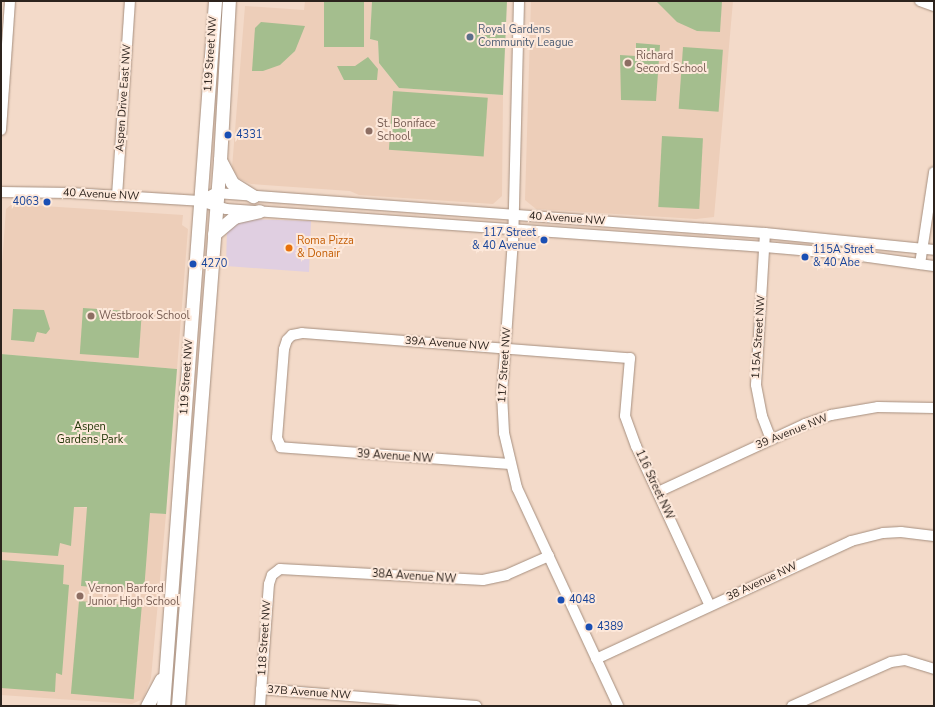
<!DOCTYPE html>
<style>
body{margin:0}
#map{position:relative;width:935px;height:707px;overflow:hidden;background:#f3dac9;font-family:"Nunito Sans",sans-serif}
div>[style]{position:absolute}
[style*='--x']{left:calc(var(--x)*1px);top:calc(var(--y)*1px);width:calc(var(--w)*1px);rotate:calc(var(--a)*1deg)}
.commercial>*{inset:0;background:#e0cfe1}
.built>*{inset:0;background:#edceb9}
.green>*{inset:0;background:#a4be8e;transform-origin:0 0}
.roads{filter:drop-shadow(0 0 1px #a68f7f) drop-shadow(0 0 1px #a68f7f)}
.minor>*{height:10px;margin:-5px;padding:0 5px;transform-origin:5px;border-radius:5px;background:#fff}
.major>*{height:13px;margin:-6.5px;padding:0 6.5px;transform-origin:6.5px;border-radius:6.5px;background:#fff}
.dots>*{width:11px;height:11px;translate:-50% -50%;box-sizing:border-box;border:2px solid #fde8da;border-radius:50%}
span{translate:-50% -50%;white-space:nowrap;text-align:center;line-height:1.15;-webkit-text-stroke:4px #fde8da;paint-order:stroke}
.service-label{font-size:11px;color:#4e5e75}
.left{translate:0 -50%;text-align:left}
.street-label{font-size:11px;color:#2c231d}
.education-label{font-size:11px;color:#785e54}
.transit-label{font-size:11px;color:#164399}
.right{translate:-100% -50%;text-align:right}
.food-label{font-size:11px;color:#c56008}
.park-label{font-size:11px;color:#203506}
.frame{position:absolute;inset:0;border:2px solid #2c231d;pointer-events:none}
</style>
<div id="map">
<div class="commercial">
<div style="clip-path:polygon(246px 219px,311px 221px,309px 272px,226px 266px,227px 229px,230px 224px)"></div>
</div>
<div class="built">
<div style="clip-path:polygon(305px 1px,372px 1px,370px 39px,378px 41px,379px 63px,399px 88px,503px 95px,502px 196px,493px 204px,359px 195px,350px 191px,251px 184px,240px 179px,232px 168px,245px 6px,304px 10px)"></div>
<div style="clip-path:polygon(531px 1px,733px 1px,714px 217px,696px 219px,536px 209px,525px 200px)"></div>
<div style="clip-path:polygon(12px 204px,183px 215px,182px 225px,188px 229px,177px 369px,1px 354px,1px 278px,6px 209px)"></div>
<div style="clip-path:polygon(1px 501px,166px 514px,151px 678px,143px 699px,132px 704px,1px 695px)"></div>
</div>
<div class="green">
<div style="left:324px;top:1px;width:40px;height:46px"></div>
<div style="clip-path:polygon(372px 1px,507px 1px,503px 95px,399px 88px,379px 63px,378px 41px,370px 39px)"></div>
<div style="clip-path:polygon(656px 1px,722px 1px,720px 32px,697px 31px,677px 22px)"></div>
<div style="clip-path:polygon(261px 22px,305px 26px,295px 51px,280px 65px,263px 71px,252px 71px,255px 28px)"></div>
<div style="clip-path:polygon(636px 43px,660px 45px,656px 101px,621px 100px,620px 55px,636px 56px)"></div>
<div style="left:683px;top:47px;width:40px;height:62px;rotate:4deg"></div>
<div style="clip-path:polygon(368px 57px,378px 69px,377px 80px,344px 80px,337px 66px,355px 66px)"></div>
<div style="left:393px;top:91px;width:95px;height:59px;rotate:4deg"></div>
<div style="left:662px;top:136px;width:41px;height:71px;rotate:3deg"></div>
<div style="left:83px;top:308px;width:59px;height:46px;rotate:4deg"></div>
<div style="clip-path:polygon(13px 309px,44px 310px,50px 329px,46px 334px,37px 332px,34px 342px,11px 340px)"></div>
<div style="clip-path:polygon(1px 354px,177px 369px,166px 514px,150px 513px,144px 591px,81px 586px,87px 507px,74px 507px,71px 546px,60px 543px,58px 556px,1px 552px)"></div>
<div style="clip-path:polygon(1px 560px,64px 565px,63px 584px,69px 585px,62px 675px,56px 673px,55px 692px,1px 688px)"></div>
<div style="left:79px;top:601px;width:63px;height:93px;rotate:5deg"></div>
</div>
<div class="roads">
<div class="minor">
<div style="--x:519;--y:1;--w:239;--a:91.4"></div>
<div style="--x:513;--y:240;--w:154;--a:94.1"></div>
<div style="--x:502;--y:394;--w:39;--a:87"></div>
<div style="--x:504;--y:433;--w:57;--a:76.7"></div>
<div style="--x:517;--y:488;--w:240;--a:65.1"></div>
<div style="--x:920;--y:1;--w:15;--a:20"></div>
<div style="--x:1;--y:130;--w:129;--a:-86"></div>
<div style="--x:1;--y:192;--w:70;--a:0.8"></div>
<div style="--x:71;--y:193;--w:129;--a:3.5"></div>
<div style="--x:200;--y:201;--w:27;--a:17"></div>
<div style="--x:226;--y:209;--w:540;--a:4.03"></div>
<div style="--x:765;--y:247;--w:81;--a:4.9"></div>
<div style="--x:846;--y:254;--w:89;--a:7.8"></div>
<div style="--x:117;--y:196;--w:195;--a:-86.2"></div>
<div style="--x:200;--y:201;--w:18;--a:-27"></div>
<div style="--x:216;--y:193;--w:550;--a:4.17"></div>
<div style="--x:765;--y:233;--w:170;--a:5.7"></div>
<div style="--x:765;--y:233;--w:152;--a:93.4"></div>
<div style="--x:756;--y:385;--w:32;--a:79"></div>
<div style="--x:762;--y:416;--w:25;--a:69"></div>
<div style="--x:920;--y:264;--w:93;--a:-81.3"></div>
<div style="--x:510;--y:464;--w:230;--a:-175.8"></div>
<div style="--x:281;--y:447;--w:10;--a:-114"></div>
<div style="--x:277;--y:438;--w:89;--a:-85.5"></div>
<div style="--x:284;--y:349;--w:9;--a:-72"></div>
<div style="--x:287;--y:340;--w:7;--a:-45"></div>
<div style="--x:292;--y:335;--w:10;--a:-11"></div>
<div style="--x:302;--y:333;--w:329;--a:4.4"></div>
<div style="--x:630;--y:358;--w:58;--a:94.9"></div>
<div style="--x:625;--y:416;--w:32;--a:70"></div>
<div style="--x:636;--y:446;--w:176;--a:65.2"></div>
<div style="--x:658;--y:492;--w:162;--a:-24.8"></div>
<div style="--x:805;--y:424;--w:28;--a:-19"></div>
<div style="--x:831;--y:415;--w:48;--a:-9.7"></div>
<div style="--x:878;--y:407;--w:56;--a:1"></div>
<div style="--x:596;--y:659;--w:281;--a:-24.8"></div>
<div style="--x:851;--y:541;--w:33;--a:-14"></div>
<div style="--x:883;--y:533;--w:18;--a:-3"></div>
<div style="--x:901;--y:532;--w:33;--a:7"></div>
<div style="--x:261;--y:689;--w:216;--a:4.5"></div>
<div style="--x:260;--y:706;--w:122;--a:-85.8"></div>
<div style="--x:269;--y:584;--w:9;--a:-72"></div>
<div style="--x:272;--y:575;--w:10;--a:-37"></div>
<div style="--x:280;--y:569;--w:203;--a:3.1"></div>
<div style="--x:483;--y:580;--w:24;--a:-12"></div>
<div style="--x:506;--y:575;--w:47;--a:-23.8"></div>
<div style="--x:792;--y:706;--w:108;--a:-24"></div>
<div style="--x:891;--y:662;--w:14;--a:-8"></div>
<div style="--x:905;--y:660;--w:30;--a:17"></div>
</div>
<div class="major">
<div style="--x:220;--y:160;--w:26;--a:62"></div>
<div style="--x:232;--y:183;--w:25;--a:32"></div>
<div style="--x:214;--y:234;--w:26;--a:-40"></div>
<div style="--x:234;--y:217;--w:26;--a:-13"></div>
<div style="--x:147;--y:706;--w:30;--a:-62"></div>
<div style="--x:163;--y:706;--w:707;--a:-85.78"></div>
<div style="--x:178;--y:706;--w:548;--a:-85.6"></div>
<div style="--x:220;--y:160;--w:159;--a:-86.8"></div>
</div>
</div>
<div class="dots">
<div style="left:470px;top:37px;background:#5c6f8a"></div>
<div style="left:628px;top:63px;background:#8d6e63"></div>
<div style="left:369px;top:131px;background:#8d6e63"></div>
<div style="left:228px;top:135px;background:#1a4fb4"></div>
<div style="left:47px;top:202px;background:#1a4fb4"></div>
<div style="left:544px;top:240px;background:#1a4fb4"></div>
<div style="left:289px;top:248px;background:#e8710a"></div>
<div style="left:805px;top:257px;background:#1a4fb4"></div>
<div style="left:193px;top:264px;background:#1a4fb4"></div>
<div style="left:91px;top:316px;background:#8d6e63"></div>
<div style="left:80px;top:596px;background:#8d6e63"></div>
<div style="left:561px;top:600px;background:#1a4fb4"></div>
<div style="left:589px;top:627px;background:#1a4fb4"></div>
</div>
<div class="service-label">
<span class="left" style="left:478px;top:37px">Royal Gardens<br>Community League</span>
</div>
<div class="street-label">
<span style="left:211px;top:54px;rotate:-86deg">119 Street NW</span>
<span style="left:124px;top:98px;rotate:-86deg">Aspen Drive East NW</span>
<span style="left:101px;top:195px;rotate:3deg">40 Avenue NW</span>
<span style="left:567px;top:219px;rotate:4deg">40 Avenue NW</span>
<span style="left:759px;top:337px;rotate:-86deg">115A Street NW</span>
<span style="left:447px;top:344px;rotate:4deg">39A Avenue NW</span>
<span style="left:505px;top:365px;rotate:-86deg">117 Street NW</span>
<span style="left:187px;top:377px;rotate:-86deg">119 Street NW</span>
<span style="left:792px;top:432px;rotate:-22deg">39 Avenue NW</span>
<span style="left:395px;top:457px;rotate:4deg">39 Avenue NW</span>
<span style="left:654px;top:485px;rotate:65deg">116 Street NW</span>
<span style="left:414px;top:577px;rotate:4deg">38A Avenue NW</span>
<span style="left:762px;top:582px;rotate:-25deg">38 Avenue NW</span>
<span style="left:265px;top:638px;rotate:-86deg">118 Street NW</span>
<span style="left:309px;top:693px;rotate:4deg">37B Avenue NW</span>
</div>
<div class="education-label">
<span class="left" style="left:636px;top:63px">Richard<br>Secord School</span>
<span class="left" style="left:377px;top:131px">St. Boniface<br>School</span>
<span class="left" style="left:99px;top:316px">Westbrook School</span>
<span class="left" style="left:88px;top:596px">Vernon Barford<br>Junior High School</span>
</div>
<div class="transit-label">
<span class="left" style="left:236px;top:135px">4331</span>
<span class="right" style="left:39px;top:202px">4063</span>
<span class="right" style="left:536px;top:240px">117 Street<br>&amp; 40 Avenue</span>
<span class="left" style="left:813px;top:257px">115A Street<br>&amp; 40 Abe</span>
<span class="left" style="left:201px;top:264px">4270</span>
<span class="left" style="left:569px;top:600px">4048</span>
<span class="left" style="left:597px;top:627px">4389</span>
</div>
<div class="food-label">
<span class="left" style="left:297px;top:248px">Roma Pizza<br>&amp; Donair</span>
</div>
<div class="park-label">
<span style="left:90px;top:434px">Aspen<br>Gardens Park</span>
</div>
<div class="frame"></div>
</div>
